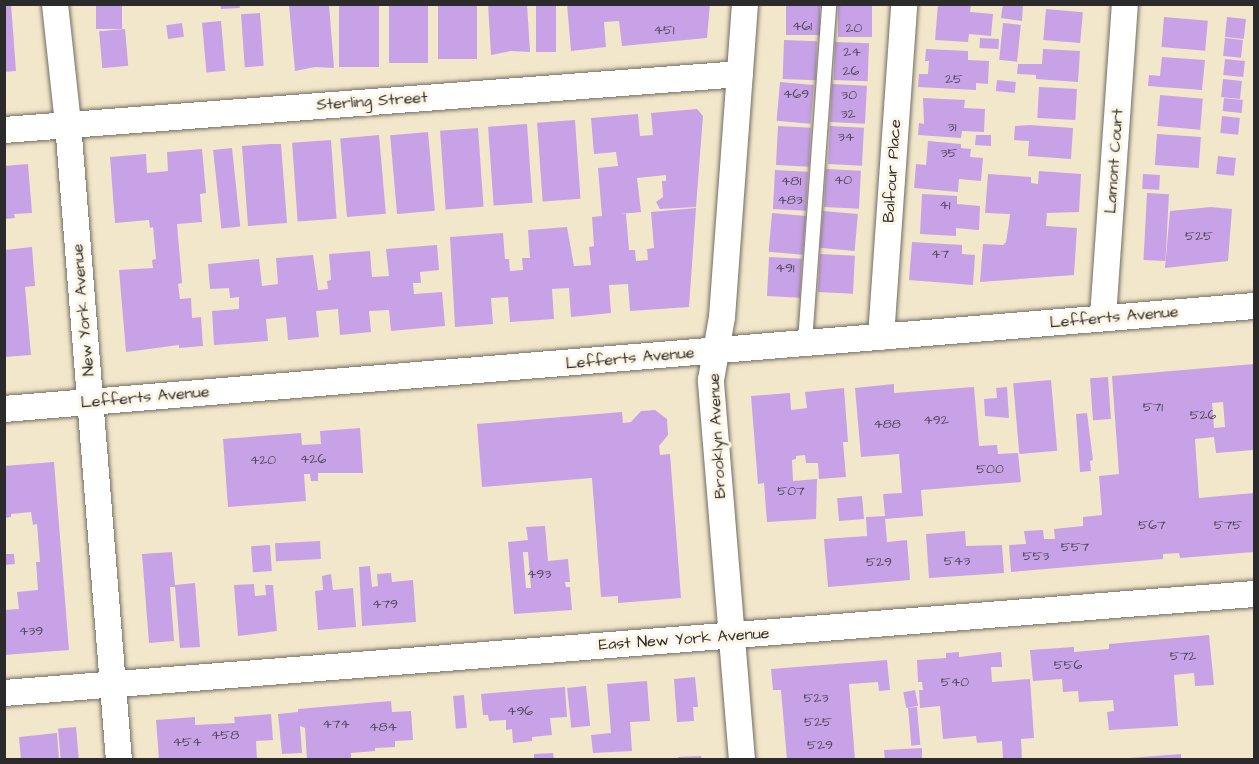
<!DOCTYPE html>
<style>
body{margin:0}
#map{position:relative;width:1259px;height:764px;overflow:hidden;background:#f3e7cb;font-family:"Architects Daughter",sans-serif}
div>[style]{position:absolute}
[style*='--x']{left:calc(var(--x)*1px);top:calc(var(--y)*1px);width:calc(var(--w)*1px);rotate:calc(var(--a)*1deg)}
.building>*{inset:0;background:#c8a2e6;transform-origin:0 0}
.roads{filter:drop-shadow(0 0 2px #716d63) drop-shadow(0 0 2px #716d63)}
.lane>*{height:14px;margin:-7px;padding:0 7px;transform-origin:7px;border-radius:7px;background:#fff}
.street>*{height:26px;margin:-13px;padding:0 13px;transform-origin:13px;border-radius:13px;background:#fff}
span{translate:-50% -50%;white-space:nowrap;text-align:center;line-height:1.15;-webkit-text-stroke:6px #fcf5e5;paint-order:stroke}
.number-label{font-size:14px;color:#52495a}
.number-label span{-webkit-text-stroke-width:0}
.street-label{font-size:16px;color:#2b2b2b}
.frame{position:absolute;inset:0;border:6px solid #2b2b2b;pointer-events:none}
</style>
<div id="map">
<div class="building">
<div style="clip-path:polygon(4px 4px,11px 4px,16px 71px,4px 72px)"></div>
<div style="left:96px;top:4px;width:26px;height:25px"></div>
<div style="clip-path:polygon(220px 4px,239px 4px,240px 8px,221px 9px)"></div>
<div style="left:339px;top:4px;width:40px;height:63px"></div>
<div style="left:389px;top:4px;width:39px;height:59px"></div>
<div style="left:438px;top:4px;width:39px;height:55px"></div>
<div style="clip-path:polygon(488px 4px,527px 4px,530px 52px,511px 51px,491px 55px)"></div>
<div style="left:536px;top:4px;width:20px;height:48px"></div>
<div style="clip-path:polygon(567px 4px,710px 4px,707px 38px,622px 46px,619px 21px,604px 22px,606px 47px,571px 51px)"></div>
<div style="left:786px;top:4px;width:34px;height:31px"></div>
<div style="left:838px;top:4px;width:34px;height:33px"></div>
<div style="clip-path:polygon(938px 4px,971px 4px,970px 12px,993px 14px,991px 36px,969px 34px,968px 42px,935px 40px)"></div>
<div style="clip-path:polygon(1003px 4px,1023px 4px,1022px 21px,1001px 18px)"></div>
<div style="clip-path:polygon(289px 5px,329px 5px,334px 68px,315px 67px,295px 71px)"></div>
<div style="left:1046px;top:9px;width:37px;height:31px;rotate:5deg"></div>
<div style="left:260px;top:13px;width:53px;height:19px;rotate:86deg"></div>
<div style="left:1164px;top:17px;width:44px;height:30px;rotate:5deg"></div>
<div style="left:1227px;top:17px;width:19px;height:20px;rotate:6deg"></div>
<div style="left:221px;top:21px;width:50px;height:19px;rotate:85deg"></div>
<div style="left:182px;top:23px;width:14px;height:16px;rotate:82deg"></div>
<div style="left:1003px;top:23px;width:18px;height:37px;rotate:6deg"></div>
<div style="left:125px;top:29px;width:37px;height:26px;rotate:85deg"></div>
<div style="left:980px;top:38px;width:19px;height:10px;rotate:3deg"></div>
<div style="left:1225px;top:38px;width:18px;height:18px;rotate:6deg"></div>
<div style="left:784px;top:40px;width:33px;height:39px;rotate:2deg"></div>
<div style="left:835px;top:42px;width:34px;height:38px;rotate:2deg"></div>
<div style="clip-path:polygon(926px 49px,968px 51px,968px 60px,989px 61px,988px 84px,976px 83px,976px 90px,918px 87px,919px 74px,928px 74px,929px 61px,925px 61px)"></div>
<div style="clip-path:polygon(1043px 49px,1080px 51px,1078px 82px,1036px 79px,1036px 75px,1017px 74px,1018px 64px,1042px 64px)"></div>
<div style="clip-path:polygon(1162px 57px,1205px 60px,1202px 90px,1148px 86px,1149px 75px,1160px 76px)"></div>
<div style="left:1225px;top:59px;width:20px;height:16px;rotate:6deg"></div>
<div style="left:1223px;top:79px;width:19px;height:18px;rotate:6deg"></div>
<div style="left:997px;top:80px;width:19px;height:11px;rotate:6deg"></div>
<div style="left:780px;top:82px;width:34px;height:39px;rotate:5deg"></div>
<div style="left:832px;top:84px;width:35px;height:38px;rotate:3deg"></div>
<div style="left:1039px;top:87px;width:38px;height:31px;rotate:3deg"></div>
<div style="left:1160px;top:95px;width:43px;height:31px;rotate:5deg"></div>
<div style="clip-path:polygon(923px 98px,965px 100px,964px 108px,985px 109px,984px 132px,962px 131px,961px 138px,918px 135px,919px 123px,924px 124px)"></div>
<div style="left:1224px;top:98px;width:19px;height:13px;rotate:6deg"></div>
<div style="clip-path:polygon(697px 109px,703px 116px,696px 207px,660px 209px,656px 202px,663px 197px,662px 181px,666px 181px,666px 175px,637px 178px,641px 212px,620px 214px,626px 214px,629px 250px,635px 250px,636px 261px,648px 260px,647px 249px,654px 248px,651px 212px,696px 208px,689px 307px,630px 311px,628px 284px,609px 285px,611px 313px,571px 317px,569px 288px,552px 289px,554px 319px,510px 322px,508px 297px,491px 298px,493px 324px,455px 327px,450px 237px,503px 233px,505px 259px,509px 259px,510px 271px,523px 270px,522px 258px,530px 258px,528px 230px,567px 227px,574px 266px,591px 265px,589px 247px,594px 246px,592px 217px,602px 216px,598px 168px,618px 166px,616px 152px,594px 154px,591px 118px,638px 114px,640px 136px,653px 135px,651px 113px)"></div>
<div style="left:1222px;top:116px;width:18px;height:17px;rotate:6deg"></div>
<div style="left:575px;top:120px;width:79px;height:38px;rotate:86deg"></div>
<div style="left:527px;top:124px;width:79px;height:39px;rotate:86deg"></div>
<div style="clip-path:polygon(1030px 125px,1073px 128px,1071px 159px,1028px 156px,1029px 141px,1014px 140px,1015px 126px)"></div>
<div style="left:778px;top:126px;width:33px;height:39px;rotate:3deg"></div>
<div style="left:830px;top:126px;width:34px;height:38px;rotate:3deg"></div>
<div style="left:478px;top:128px;width:79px;height:38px;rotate:86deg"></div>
<div style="left:428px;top:132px;width:79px;height:38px;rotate:85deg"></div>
<div style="left:1157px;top:134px;width:44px;height:31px;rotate:4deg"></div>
<div style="left:379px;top:135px;width:79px;height:39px;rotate:85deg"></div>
<div style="clip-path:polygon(976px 135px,991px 135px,991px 146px,975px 145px)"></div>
<div style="left:331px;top:140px;width:79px;height:39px;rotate:86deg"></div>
<div style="clip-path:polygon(928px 141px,961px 144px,961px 148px,971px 149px,970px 157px,983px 158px,981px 181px,959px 179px,958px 192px,914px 188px,916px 164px,926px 165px)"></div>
<div style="clip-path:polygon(270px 144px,281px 144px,287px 223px,248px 226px,242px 146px)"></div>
<div style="left:232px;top:148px;width:79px;height:19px;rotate:84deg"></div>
<div style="clip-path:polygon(202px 149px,206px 193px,200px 194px,202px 222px,177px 224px,182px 283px,178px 284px,180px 299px,191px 298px,192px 318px,201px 317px,203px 346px,179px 348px,179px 345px,126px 352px,119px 270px,153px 268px,152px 260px,156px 259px,153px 227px,150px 228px,149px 220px,115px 223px,110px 157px,146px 154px,147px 173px,168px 171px,167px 152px)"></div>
<div style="left:1218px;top:156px;width:18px;height:18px;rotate:6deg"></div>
<div style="clip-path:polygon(28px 164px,32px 213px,14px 214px,15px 218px,4px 219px,4px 166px)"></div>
<div style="left:826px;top:169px;width:35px;height:38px;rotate:3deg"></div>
<div style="left:775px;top:170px;width:33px;height:39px;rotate:3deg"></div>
<div style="clip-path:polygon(1039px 171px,1081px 174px,1079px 212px,1047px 213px,1046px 226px,1077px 228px,1074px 275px,980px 282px,983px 244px,1003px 245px,1006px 242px,1009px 223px,1010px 214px,985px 213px,988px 174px,1031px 177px,1031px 183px,1038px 184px)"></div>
<div style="left:1143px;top:174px;width:17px;height:15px;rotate:3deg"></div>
<div style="left:1147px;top:193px;width:22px;height:67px;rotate:3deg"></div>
<div style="clip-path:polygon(922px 194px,957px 196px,957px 204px,980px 206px,979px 230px,956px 228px,956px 236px,920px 234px)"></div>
<div style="clip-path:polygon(1211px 207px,1232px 209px,1228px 261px,1165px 268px,1170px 211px)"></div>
<div style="left:823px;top:211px;width:35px;height:37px;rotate:5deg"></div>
<div style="left:772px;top:213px;width:34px;height:39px;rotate:5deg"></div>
<div style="clip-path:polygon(912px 242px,962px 245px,962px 254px,975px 255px,973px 285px,909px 280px)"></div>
<div style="clip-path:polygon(437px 245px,439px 270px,420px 272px,421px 283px,413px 283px,414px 294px,442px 292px,445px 326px,391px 331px,389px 310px,369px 311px,371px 332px,340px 335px,338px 309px,316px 311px,319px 337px,288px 340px,286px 317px,266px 319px,268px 341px,214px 345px,212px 311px,239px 309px,239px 297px,230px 298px,229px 288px,210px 289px,208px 264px,259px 259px,262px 286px,278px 284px,276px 258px,313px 255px,318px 290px,328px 289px,327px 281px,331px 280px,329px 254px,370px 251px,372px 277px,389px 276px,386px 249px)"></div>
<div style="clip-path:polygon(32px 247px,35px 286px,25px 287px,31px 355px,4px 357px,4px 250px)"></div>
<div style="left:820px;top:254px;width:35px;height:38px;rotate:3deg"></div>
<div style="left:769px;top:257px;width:33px;height:39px;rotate:3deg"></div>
<div style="clip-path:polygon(evenodd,1254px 364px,1253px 450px,1216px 453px,1214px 437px,1195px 439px,1199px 498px,1254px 493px,1254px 552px,1180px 558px,1179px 553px,1163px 554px,1163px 559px,1011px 572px,1009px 545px,1026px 544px,1024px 531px,1043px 530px,1044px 539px,1055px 539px,1054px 529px,1083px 526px,1083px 517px,1102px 515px,1099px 476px,1119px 474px,1112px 376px,1254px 364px,1223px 402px,1225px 427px,1214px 428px,1212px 403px,1223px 402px)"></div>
<div style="left:1108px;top:377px;width:42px;height:18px;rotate:86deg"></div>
<div style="left:1051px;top:380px;width:71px;height:38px;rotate:85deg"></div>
<div style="clip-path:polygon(894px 384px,894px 393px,974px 387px,979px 446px,997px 445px,998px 454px,1018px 453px,1021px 482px,921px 490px,923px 516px,885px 519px,887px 542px,907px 540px,910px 580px,828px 587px,824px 539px,867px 536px,866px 517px,885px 516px,883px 494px,902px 493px,899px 454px,861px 457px,855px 388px)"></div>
<div style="clip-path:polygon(1007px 387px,1009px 418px,985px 416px,984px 399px,997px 398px,996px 388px)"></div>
<div style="clip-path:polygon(844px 388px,848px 442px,843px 442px,846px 477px,819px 479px,818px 463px,806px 463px,805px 455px,796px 456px,796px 459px,792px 460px,793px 481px,817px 479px,816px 519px,767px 522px,764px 483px,758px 484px,751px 396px,790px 393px,791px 410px,807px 408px,805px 392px)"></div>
<div style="clip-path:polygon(655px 410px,667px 419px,668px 435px,659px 446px,660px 455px,670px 454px,681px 598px,618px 603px,618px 596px,601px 597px,592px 478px,482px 487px,477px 424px,622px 412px,623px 423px,631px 422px,641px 411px)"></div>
<div style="clip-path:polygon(1087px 413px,1093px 460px,1090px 461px,1091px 471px,1080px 472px,1076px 414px)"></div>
<div style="clip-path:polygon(360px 428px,363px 473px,318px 473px,318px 481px,311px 481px,310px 474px,304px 474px,306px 501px,228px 507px,223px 439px,301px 433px,302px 445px,321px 444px,320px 431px)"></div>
<div style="clip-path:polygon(54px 462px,69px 650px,4px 655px,4px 610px,19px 609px,17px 592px,38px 590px,36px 562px,40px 562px,37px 524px,33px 525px,31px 512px,11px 514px,11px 517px,4px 518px,4px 466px)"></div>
<div style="left:862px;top:496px;width:23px;height:25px;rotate:85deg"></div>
<div style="clip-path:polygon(evenodd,545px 526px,548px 561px,568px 559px,570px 582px,565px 582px,566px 587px,570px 587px,572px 610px,514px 614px,508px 542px,528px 540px,526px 527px,545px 526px,523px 552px,528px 552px,531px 588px,526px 588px,523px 552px)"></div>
<div style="clip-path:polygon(965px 531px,966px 546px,1002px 545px,1004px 573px,929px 578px,926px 534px)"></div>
<div style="left:320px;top:541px;width:18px;height:45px;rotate:87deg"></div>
<div style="left:270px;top:545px;width:26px;height:19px;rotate:86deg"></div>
<div style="clip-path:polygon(172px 552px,175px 585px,195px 583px,200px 647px,180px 648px,175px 587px,170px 587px,174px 641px,149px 643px,142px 554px)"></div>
<div style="clip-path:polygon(4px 554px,14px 554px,15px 564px,4px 565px)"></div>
<div style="clip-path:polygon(370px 566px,372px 587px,378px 586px,377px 574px,391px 573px,392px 582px,413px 580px,416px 622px,362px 626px,359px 567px)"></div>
<div style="clip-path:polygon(331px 574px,333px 590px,353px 588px,356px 627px,318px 630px,315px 591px,323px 590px,322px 576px)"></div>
<div style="clip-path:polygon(254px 584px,255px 596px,266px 595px,265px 585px,273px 585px,277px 631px,238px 636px,234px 585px)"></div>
<div style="clip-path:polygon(1209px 635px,1214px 685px,1195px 686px,1194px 673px,1174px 675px,1178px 726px,1109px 730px,1107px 712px,1114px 711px,1113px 700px,1079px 702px,1078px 691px,1063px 692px,1062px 679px,1033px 681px,1030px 650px,1074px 647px,1074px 652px,1109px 649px,1109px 644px)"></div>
<div style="clip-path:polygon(959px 652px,959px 657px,1001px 652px,1002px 667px,991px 667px,992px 682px,1030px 679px,1034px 738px,1021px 739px,1022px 760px,1003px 760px,1002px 741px,977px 743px,976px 736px,943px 739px,940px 706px,920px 708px,919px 690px,923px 690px,922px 682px,918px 682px,917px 660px,946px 658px,946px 653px)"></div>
<div style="clip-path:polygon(887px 660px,890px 690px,879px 691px,878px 682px,849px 684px,855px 760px,787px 760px,781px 690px,773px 690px,771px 669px)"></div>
<div style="clip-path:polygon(695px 677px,698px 707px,693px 707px,694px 721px,677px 722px,674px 679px)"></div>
<div style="clip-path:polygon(647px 681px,650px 721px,630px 722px,632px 751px,593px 753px,591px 735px,611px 733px,607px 684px)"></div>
<div style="left:586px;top:686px;width:40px;height:19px;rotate:84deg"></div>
<div style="clip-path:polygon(565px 687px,567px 717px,550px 718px,552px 735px,532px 737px,532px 741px,513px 743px,512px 729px,506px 730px,506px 720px,489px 721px,488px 715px,483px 715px,481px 694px)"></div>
<div style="left:915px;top:690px;width:16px;height:12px;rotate:79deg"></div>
<div style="left:464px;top:695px;width:33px;height:11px;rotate:85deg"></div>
<div style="clip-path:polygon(391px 701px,392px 712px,411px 711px,413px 740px,395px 741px,395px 747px,375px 748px,375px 751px,351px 753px,351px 760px,307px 760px,305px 728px,300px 726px,302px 753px,282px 754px,278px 714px,298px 712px,298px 709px)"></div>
<div style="left:917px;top:707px;width:38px;height:9px;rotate:85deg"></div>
<div style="clip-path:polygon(271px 714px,273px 740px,256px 741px,257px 760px,159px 760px,156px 720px,195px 717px,195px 725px,235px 723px,234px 717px)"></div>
<div style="left:76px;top:727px;width:33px;height:18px;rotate:85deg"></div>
<div style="clip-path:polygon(57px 733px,59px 760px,21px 760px,19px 737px)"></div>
<div style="clip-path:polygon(922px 748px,922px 760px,885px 760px,884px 750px)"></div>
<div style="clip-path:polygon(553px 753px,554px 760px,534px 760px,534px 754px)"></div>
<div style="clip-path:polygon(1181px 754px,1181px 760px,1130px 760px,1130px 758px)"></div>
<div style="clip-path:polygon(701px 756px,702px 760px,678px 760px,678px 757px)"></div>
</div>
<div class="roads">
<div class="lane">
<div style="--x:805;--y:342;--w:339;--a:-85.9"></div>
</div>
<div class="street">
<div style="--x:55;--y:4;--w:121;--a:83.8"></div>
<div style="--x:68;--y:124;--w:638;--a:85.42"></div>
<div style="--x:4;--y:130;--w:738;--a:-4.35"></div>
<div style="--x:1103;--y:317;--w:314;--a:-86"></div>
<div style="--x:881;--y:337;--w:334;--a:-86"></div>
<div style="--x:4;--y:409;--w:1254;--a:-4.71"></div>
<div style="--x:4;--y:693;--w:1254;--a:-4.53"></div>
<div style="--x:742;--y:760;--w:381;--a:-94.7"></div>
<div style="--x:711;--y:380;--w:64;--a:-80.1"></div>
<div style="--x:722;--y:317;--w:314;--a:-85.8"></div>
</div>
</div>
<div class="number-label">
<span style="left:802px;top:26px">461</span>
<span style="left:854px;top:28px">20</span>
<span style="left:664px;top:30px">451</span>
<span style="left:852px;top:52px">24</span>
<span style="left:851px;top:71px">26</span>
<span style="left:954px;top:79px">25</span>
<span style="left:796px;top:94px">469</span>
<span style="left:849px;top:95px">30</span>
<span style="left:848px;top:114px">32</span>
<span style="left:952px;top:127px">31</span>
<span style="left:846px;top:137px">34</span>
<span style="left:949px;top:153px">35</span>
<span style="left:843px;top:180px">40</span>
<span style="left:791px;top:181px">481</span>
<span style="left:790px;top:200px">483</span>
<span style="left:945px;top:205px">41</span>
<span style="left:1199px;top:236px">525</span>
<span style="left:940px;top:254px">47</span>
<span style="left:785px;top:268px">491</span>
<span style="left:1153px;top:407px">571</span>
<span style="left:1203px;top:415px">526</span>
<span style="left:936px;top:420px">492</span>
<span style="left:887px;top:424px">488</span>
<span style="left:313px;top:459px">426</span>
<span style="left:263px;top:460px">420</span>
<span style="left:990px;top:469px">500</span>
<span style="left:791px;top:491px">507</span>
<span style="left:1152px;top:525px">567</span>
<span style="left:1228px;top:525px">575</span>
<span style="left:1075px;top:547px">557</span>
<span style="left:1036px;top:556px">553</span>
<span style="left:957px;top:561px">543</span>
<span style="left:879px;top:562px">529</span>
<span style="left:539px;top:574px">493</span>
<span style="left:385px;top:604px">479</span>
<span style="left:31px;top:631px">439</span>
<span style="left:1183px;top:656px">572</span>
<span style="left:1068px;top:665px">556</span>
<span style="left:955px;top:682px">540</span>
<span style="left:816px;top:698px">523</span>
<span style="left:520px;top:711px">496</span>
<span style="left:818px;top:722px">525</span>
<span style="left:336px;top:724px">474</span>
<span style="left:383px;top:727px">484</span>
<span style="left:225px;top:735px">458</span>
<span style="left:187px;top:742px">454</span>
<span style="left:820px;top:745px">529</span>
</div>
<div class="street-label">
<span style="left:372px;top:101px;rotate:-4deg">Sterling Street</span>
<span style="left:1114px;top:161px;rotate:-86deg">Lamont Court</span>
<span style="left:892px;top:171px;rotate:-86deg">Balfour Place</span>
<span style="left:83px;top:310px;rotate:-95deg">New York Avenue</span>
<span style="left:1114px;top:317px;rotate:-5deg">Lefferts Avenue</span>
<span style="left:630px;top:358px;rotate:-5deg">Lefferts Avenue</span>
<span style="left:145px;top:397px;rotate:-5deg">Lefferts Avenue</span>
<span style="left:717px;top:436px;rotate:-93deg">Brooklyn Avenue</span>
<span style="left:684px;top:639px;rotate:-4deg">East New York Avenue</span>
</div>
<div class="frame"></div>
</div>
